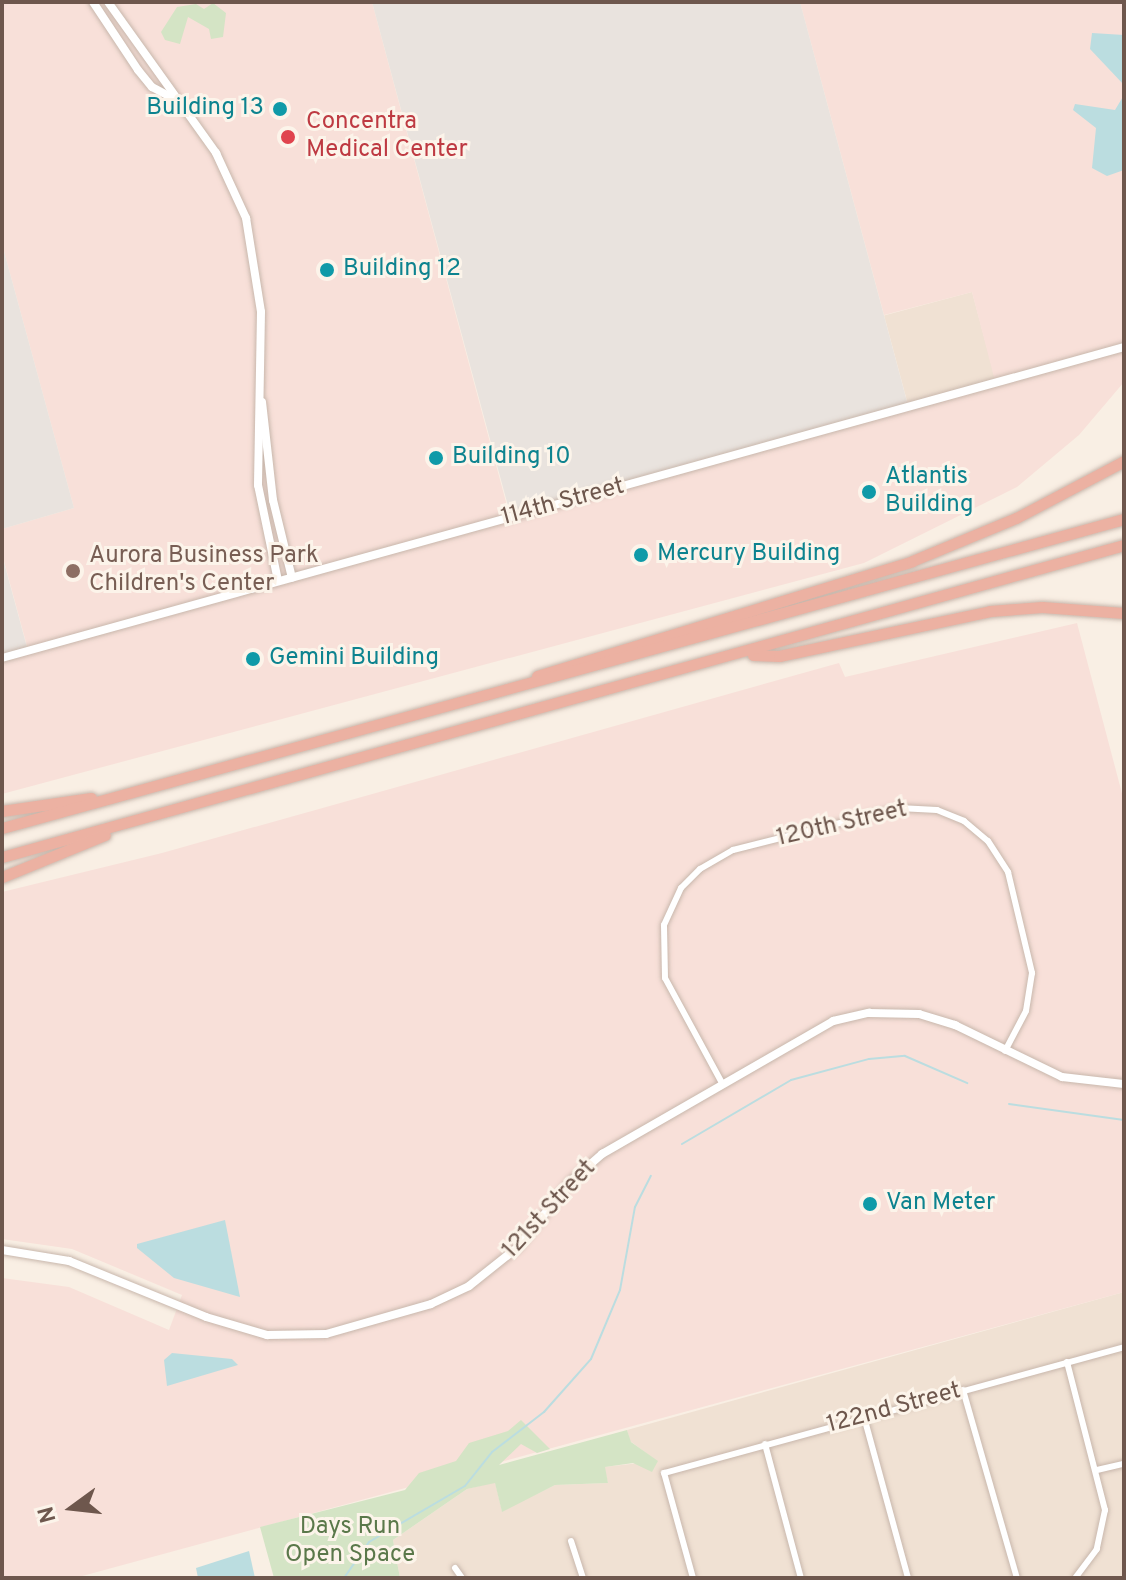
<!DOCTYPE html>
<style>
body{margin:0}
#map{position:relative;width:1126px;height:1580px;overflow:hidden;background:#f9efe4;font-family:Overpass,sans-serif}
div>[style]{position:absolute}
[style*='--x']{left:calc(var(--x)*1px);top:calc(var(--y)*1px);width:calc(var(--w)*1px);rotate:calc(var(--a)*1deg)}
.residential>*{inset:0;background:#f0e1d3;transform-origin:0 0}
.commercial>*{inset:0;background:#f8e0d9}
.industrial>*{inset:0;background:#e9e3de}
.green>*{inset:0;background:#d4e4c5}
.water>*{inset:0;background:#bbdde0}
.stream>*{height:2px;margin:-1px;padding:0 1px;transform-origin:1px;border-radius:1px;background:#bbdde0}
.roads{filter:drop-shadow(0 0 2px #c8b7ac) drop-shadow(0 0 2px #c8b7ac)}
.minor>*{height:6px;margin:-3px;padding:0 3px;transform-origin:3px;border-radius:3px;background:#fff}
.tertiary>*{height:8px;margin:-4px;padding:0 4px;transform-origin:4px;border-radius:4px;background:#fff}
.motorway>*{height:11px;margin:-5.5px;padding:0 5.5px;transform-origin:5.5px;border-radius:5.5px;background:#ecb1a2}
.dots>*{width:22px;height:22px;translate:-50% -50%;box-sizing:border-box;border:4px solid #fcf4ea;border-radius:50%}
span{translate:-50% -50%;white-space:nowrap;text-align:center;line-height:1.15;-webkit-text-stroke:6px #fcf4ea;paint-order:stroke}
.culture-label{font-size:24px;color:#0d838f}
.right{translate:-100% -50%;text-align:right}
.left{translate:0 -50%;text-align:left}
.health-label{font-size:24px;color:#be3a42}
.street-label{font-size:24px;color:#6e574d}
.education-label{font-size:24px;color:#785e54}
.park-label{font-size:24px;color:#5a784a}
.frame{position:absolute;inset:0;border:4px solid #6e574d;pointer-events:none}
.north{position:absolute;left:32px;top:1468px;width:80px;height:80px;-webkit-text-stroke:6px #fcf4ea;paint-order:stroke;rotate:255deg;font-size:22px;font-weight:700;line-height:32px;text-align:center;color:#6e574d}
.north::after{content:'';display:block;margin:auto;width:28px;height:36px;background:#6e574d;clip-path:polygon(50% 0,100% 100%,50% 72%,0 100%)}
</style>
<div id="map">
<div class="residential">
<div style="left:972px;top:292px;width:96px;height:91px;rotate:75deg"></div>
<div style="clip-path:polygon(1124px 1292px,1124px 1578px,400px 1578px,393px 1540px,467px 1489px,495px 1482px,502px 1511px,555px 1485px,608px 1483px,604px 1467px,657px 1461px,630px 1441px,627px 1430px)"></div>
</div>
<div class="commercial">
<div style="clip-path:polygon(2px 2px,372px 2px,510px 517px,996px 385px,972px 292px,884px 315px,800px 2px,1124px 2px,1124px 382px,1079px 435px,1017px 487px,864px 563px,2px 794px,2px 658px,28px 650px,2px 554px,2px 529px,74px 508px,2px 244px)"></div>
<div style="clip-path:polygon(1077px 623px,1124px 801px,1124px 1292px,75px 1578px,2px 1578px,2px 1278px,69px 1287px,169px 1330px,182px 1295px,72px 1249px,2px 1239px,2px 892px,162px 853px,839px 663px,845px 677px)"></div>
</div>
<div class="industrial">
<div style="clip-path:polygon(372px 2px,800px 2px,909px 409px,511px 517px)"></div>
<div style="clip-path:polygon(2px 244px,74px 508px,2px 529px)"></div>
<div style="clip-path:polygon(2px 555px,28px 651px,2px 658px)"></div>
</div>
<div class="green">
<div style="clip-path:polygon(213px 3px,226px 13px,223px 37px,211px 39px,209px 29px,188px 17px,180px 44px,165px 40px,161px 32px,177px 7px,196px 4px,204px 9px)"></div>
<div style="clip-path:polygon(521px 1420px,550px 1449px,537px 1453px,521px 1444px,499px 1465px,627px 1430px,631px 1442px,658px 1461px,652px 1472px,633px 1463px,605px 1467px,608px 1483px,555px 1485px,502px 1512px,495px 1483px,467px 1489px,393px 1540px,400px 1578px,274px 1578px,260px 1527px,405px 1490px,419px 1473px,456px 1461px,469px 1443px,508px 1431px)"></div>
</div>
<div class="water">
<div style="clip-path:polygon(1092px 33px,1124px 35px,1124px 85px,1090px 49px)"></div>
<div style="clip-path:polygon(1124px 95px,1124px 170px,1107px 176px,1092px 168px,1096px 128px,1073px 110px,1075px 104px,1115px 110px)"></div>
<div style="clip-path:polygon(225px 1220px,240px 1297px,174px 1278px,137px 1248px,137px 1244px)"></div>
<div style="clip-path:polygon(172px 1353px,232px 1359px,238px 1365px,167px 1386px,164px 1360px)"></div>
<div style="clip-path:polygon(249px 1551px,255px 1578px,198px 1578px,196px 1568px)"></div>
</div>
<div class="stream">
<div style="--x:1009;--y:1104;--w:116;--a:7.9"></div>
<div style="--x:682;--y:1144;--w:126;--a:-30.4"></div>
<div style="--x:791;--y:1080;--w:81;--a:-15.1"></div>
<div style="--x:869;--y:1059;--w:36;--a:-5"></div>
<div style="--x:905;--y:1056;--w:68;--a:23.5"></div>
<div style="--x:344;--y:1578;--w:44;--a:-55.2"></div>
<div style="--x:369;--y:1542;--w:111;--a:-30.3"></div>
<div style="--x:465;--y:1486;--w:43;--a:-51.5"></div>
<div style="--x:492;--y:1452;--w:66;--a:-37.6"></div>
<div style="--x:544;--y:1412;--w:71;--a:-48.4"></div>
<div style="--x:591;--y:1359;--w:75;--a:-67.2"></div>
<div style="--x:620;--y:1290;--w:84;--a:-79.8"></div>
<div style="--x:635;--y:1207;--w:35;--a:-63"></div>
</div>
<div class="roads">
<div class="minor">
<div style="--x:722;--y:1083;--w:119;--a:-118.5"></div>
<div style="--x:665;--y:978;--w:53;--a:-91.1"></div>
<div style="--x:664;--y:925;--w:41;--a:-65.3"></div>
<div style="--x:681;--y:888;--w:27;--a:-45"></div>
<div style="--x:700;--y:869;--w:38;--a:-30"></div>
<div style="--x:733;--y:850;--w:171;--a:-14.2"></div>
<div style="--x:899;--y:808;--w:38;--a:3"></div>
<div style="--x:937;--y:810;--w:29;--a:22"></div>
<div style="--x:964;--y:821;--w:31;--a:40"></div>
<div style="--x:988;--y:841;--w:37;--a:57"></div>
<div style="--x:1008;--y:872;--w:104;--a:76.6"></div>
<div style="--x:1032;--y:973;--w:38;--a:99"></div>
<div style="--x:1026;--y:1011;--w:45;--a:117.7"></div>
<div style="--x:1067;--y:1362;--w:153;--a:75.6"></div>
<div style="--x:1105;--y:1510;--w:40;--a:102"></div>
<div style="--x:1097;--y:1549;--w:36;--a:127"></div>
<div style="--x:963;--y:1390;--w:196;--a:74"></div>
<div style="--x:864;--y:1417;--w:167;--a:74.7"></div>
<div style="--x:765;--y:1444;--w:139;--a:75"></div>
<div style="--x:1097;--y:1470;--w:28;--a:-13"></div>
<div style="--x:571;--y:1541;--w:39;--a:72"></div>
<div style="--x:455;--y:1568;--w:12;--a:55"></div>
<div style="--x:693;--y:1578;--w:109;--a:-105.4"></div>
<div style="--x:664;--y:1473;--w:477;--a:-15.3"></div>
</div>
<div class="tertiary">
<div style="--x:93;--y:2;--w:82;--a:56.5"></div>
<div style="--x:138;--y:70;--w:22;--a:51"></div>
<div style="--x:152;--y:87;--w:27;--a:28"></div>
<div style="--x:108;--y:2;--w:186;--a:54.4"></div>
<div style="--x:216;--y:153;--w:72;--a:65.2"></div>
<div style="--x:246;--y:218;--w:95;--a:80.9"></div>
<div style="--x:261;--y:312;--w:173;--a:91"></div>
<div style="--x:258;--y:485;--w:98;--a:78.2"></div>
<div style="--x:262;--y:402;--w:99;--a:83.6"></div>
<div style="--x:273;--y:500;--w:80;--a:76.3"></div>
<div style="--x:2;--y:658;--w:1164;--a:-15.49"></div>
<div style="--x:2;--y:1250;--w:68;--a:9.3"></div>
<div style="--x:69;--y:1261;--w:148;--a:22.2"></div>
<div style="--x:206;--y:1317;--w:64;--a:16.4"></div>
<div style="--x:267;--y:1335;--w:59;--a:-1"></div>
<div style="--x:326;--y:1334;--w:109;--a:-15.9"></div>
<div style="--x:431;--y:1304;--w:42;--a:-25.3"></div>
<div style="--x:469;--y:1286;--w:63;--a:-38.5"></div>
<div style="--x:518;--y:1247;--w:83;--a:-51.3"></div>
<div style="--x:570;--y:1182;--w:43;--a:-41.2"></div>
<div style="--x:602;--y:1154;--w:267;--a:-29.9"></div>
<div style="--x:833;--y:1021;--w:37;--a:-13"></div>
<div style="--x:869;--y:1013;--w:50;--a:1.1"></div>
<div style="--x:919;--y:1014;--w:38;--a:17"></div>
<div style="--x:955;--y:1025;--w:119;--a:25.9"></div>
<div style="--x:1062;--y:1077;--w:62;--a:6.4"></div>
</div>
<div class="motorway">
<div style="--x:753;--y:655;--w:26;--a:2"></div>
<div style="--x:779;--y:656;--w:216;--a:-12"></div>
<div style="--x:990;--y:611;--w:52;--a:-4.4"></div>
<div style="--x:1042;--y:607;--w:82;--a:4.2"></div>
<div style="--x:537;--y:676;--w:392;--a:-17"></div>
<div style="--x:912;--y:561;--w:113;--a:-22.5"></div>
<div style="--x:1016;--y:518;--w:122;--a:-27.8"></div>
<div style="--x:2;--y:811;--w:90;--a:-8.3"></div>
<div style="--x:2;--y:828;--w:1164;--a:-15.4"></div>
<div style="--x:2;--y:857;--w:1165;--a:-15.54"></div>
<div style="--x:2;--y:877;--w:111;--a:-22.2"></div>
</div>
</div>
<div class="dots">
<div style="left:280px;top:109px;background:#0f9aa8"></div>
<div style="left:288px;top:137px;background:#e0444e"></div>
<div style="left:327px;top:270px;background:#0f9aa8"></div>
<div style="left:436px;top:458px;background:#0f9aa8"></div>
<div style="left:869px;top:492px;background:#0f9aa8"></div>
<div style="left:641px;top:555px;background:#0f9aa8"></div>
<div style="left:73px;top:571px;background:#8d6e63"></div>
<div style="left:253px;top:659px;background:#0f9aa8"></div>
<div style="left:870px;top:1204px;background:#0f9aa8"></div>
</div>
<div class="culture-label">
<span class="right" style="left:264px;top:109px">Building 13</span>
<span class="left" style="left:343px;top:270px">Building 12</span>
<span class="left" style="left:452px;top:458px">Building 10</span>
<span class="left" style="left:885px;top:492px">Atlantis<br>Building</span>
<span class="left" style="left:657px;top:555px">Mercury Building</span>
<span class="left" style="left:269px;top:659px">Gemini Building</span>
<span class="left" style="left:886px;top:1204px">Van Meter</span>
</div>
<div class="health-label">
<span class="left" style="left:306px;top:137px">Concentra<br>Medical Center</span>
</div>
<div class="street-label">
<span style="left:563px;top:503px;rotate:-15deg">114th Street</span>
<span style="left:842px;top:825px;rotate:-13deg">120th Street</span>
<span style="left:550px;top:1210px;rotate:-47deg">121st Street</span>
<span style="left:894px;top:1409px;rotate:-15deg">122nd Street</span>
</div>
<div class="education-label">
<span class="left" style="left:89px;top:571px">Aurora Business Park<br>Children's Center</span>
</div>
<div class="park-label">
<span style="left:350px;top:1542px">Days Run<br>Open Space</span>
</div>
<div class="frame"></div>
<div class="north">N</div>
</div>
